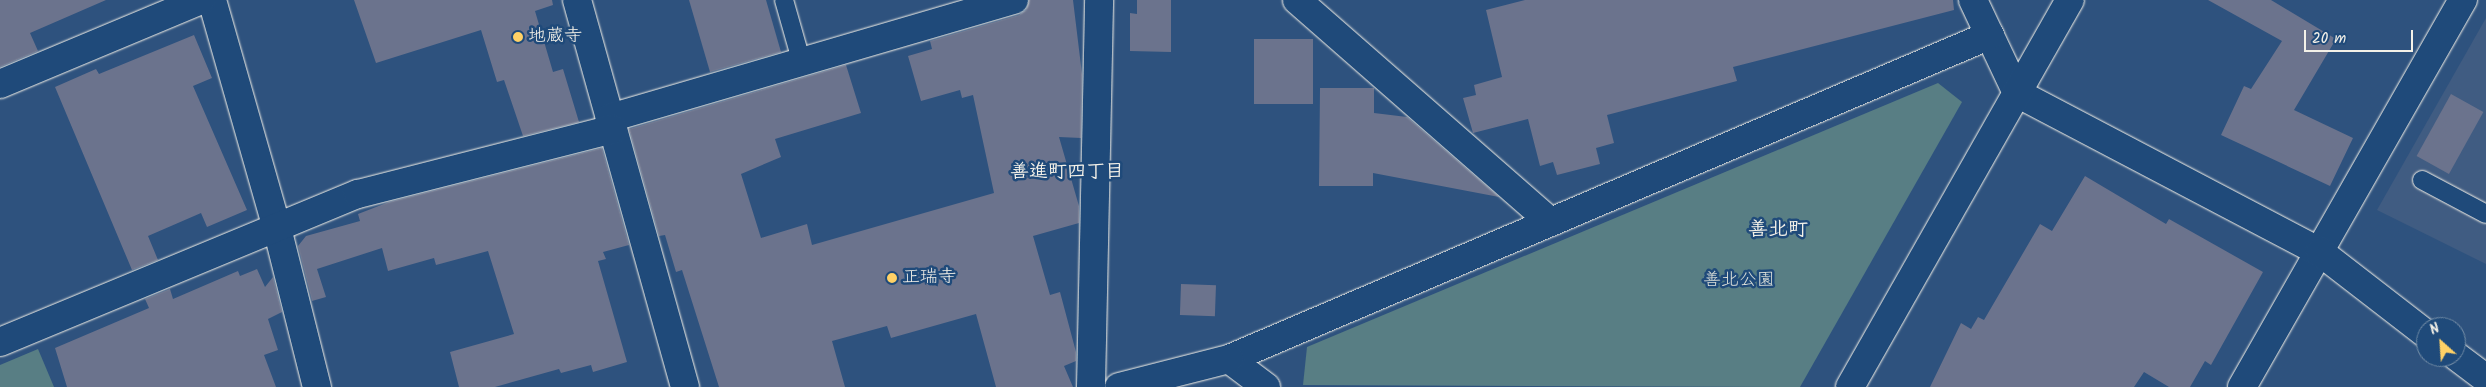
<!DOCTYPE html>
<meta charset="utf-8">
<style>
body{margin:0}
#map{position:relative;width:2486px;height:387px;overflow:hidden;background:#2e527e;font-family:Kalam,"Klee One",sans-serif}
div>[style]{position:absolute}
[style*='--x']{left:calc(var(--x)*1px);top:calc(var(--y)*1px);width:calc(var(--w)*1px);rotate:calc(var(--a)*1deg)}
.built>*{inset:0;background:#405c82}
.green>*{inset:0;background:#587e84}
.building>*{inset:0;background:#6b738d;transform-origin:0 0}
.roads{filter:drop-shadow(0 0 1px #f4f1e8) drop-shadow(0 0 1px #f4f1e8)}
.lane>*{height:18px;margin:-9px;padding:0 9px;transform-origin:9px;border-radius:9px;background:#1f4a7a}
.street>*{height:28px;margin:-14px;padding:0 14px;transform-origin:14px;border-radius:14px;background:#1f4a7a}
.secondary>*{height:28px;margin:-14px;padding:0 14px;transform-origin:14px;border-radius:14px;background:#1f4a7a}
.dots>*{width:14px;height:14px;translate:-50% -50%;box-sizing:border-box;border:2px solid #1f4a7a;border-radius:50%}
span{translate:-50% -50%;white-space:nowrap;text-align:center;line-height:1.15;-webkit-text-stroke:5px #1f4a7a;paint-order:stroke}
.poi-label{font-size:18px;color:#f4f1e8}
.left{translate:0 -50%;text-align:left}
.park-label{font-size:18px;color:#dde0d9}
.neighbourhood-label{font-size:19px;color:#f4f1e8;font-weight:700}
.quarter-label{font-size:20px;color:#f4f1e8;font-weight:700}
.north{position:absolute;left:2416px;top:317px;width:50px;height:50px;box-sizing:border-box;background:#1f4a7a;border:1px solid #748da6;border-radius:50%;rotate:334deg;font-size:14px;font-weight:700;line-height:20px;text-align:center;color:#f4f1e8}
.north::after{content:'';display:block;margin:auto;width:18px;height:22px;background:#ffd166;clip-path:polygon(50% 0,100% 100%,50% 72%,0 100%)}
.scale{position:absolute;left:2304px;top:30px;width:109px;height:22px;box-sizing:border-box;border:2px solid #f4f1e8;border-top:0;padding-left:6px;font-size:15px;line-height:18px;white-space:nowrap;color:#f4f1e8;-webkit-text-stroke:4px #1f4a7a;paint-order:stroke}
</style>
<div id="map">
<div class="built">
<div style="clip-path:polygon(2486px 18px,2486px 264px,2377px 210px)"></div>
</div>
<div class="green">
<div style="clip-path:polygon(1938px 83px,1962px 102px,1800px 387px,1303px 385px,1307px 347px)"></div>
<div style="clip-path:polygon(38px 349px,54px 387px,0 387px,0 365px)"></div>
</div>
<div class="building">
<div style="clip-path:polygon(0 0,106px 0,30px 33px,38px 51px,0 67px)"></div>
<div style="clip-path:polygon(354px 0,552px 0,553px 5px,535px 11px,553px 72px,563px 69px,579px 122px,523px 136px,504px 80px,497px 82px,481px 30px,376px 63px)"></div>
<div style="clip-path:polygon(689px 0,766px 0,781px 52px,710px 72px)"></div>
<div style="clip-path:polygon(1029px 0,1073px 0,1082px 74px,1081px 138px,1059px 137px,1079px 206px,1079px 223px,1033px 236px,1050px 295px,1060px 292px,1076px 352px,1076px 361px,1064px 366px,1073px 387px,996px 387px,976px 314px,891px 338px,887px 326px,832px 341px,845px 387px,719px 387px,682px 270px,676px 272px,665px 235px,659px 236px,629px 129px,846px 65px,861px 113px,775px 139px,781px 157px,741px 174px,761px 238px,807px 224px,812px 245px,994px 193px,973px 95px,962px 98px,960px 90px,921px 101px,908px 56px,932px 49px,930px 41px,1019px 15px,1026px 10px)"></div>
<div style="clip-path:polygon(1137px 0,1171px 0,1171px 52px,1130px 51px,1130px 13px,1137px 14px)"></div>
<div style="clip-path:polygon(1525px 0,1953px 0,1954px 10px,1733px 67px,1737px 81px,1607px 115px,1614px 143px,1596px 148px,1600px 164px,1557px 175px,1553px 162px,1540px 166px,1528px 119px,1473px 133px,1463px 98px,1476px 95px,1474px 85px,1502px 77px,1486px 10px)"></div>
<div style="clip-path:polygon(2208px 0,2271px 0,2336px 39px,2294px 110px,2353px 138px,2330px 186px,2221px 135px,2244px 86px,2251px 89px,2282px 41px)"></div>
<div style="clip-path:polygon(194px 35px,212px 78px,193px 86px,247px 210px,207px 227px,201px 213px,148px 236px,158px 260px,132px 270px,55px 87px,96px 69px,99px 74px)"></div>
<div style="left:1254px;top:39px;width:59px;height:65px"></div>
<div style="clip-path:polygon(1320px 88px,1374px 88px,1374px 113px,1407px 117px,1499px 197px,1373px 173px,1373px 186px,1319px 186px)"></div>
<div style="left:2451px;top:94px;width:37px;height:71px;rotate:29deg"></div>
<div style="clip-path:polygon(602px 148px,629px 245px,603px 252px,606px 259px,598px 261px,627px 362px,593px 372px,591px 365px,561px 373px,559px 369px,495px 387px,459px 387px,450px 352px,514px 334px,488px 251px,436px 265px,434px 258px,388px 271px,382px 248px,317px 269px,326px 297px,312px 301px,298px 246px,306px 236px,360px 221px,358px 214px,389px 202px)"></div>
<div style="clip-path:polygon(2085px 176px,2166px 224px,2169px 219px,2263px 272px,2211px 365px,2205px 361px,2190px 387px,2169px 387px,2144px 372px,2134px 387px,1930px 387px,1961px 323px,1971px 329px,1978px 317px,1984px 320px,2040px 224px,2052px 231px)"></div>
<div style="clip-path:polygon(257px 269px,265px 287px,273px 277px,282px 312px,268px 319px,278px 350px,264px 355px,276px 387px,67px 387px,55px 348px,149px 308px,145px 299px,170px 289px,173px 299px,238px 271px,240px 276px)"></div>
<div style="left:1181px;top:284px;width:35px;height:31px;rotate:2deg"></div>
</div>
<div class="roads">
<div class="lane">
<div style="--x:784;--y:0;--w:62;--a:74.2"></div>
<div style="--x:2422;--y:180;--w:72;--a:28"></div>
</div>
<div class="street">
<div style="--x:212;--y:0;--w:237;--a:74.1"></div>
<div style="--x:277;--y:228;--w:164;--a:75.9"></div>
<div style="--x:577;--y:0;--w:402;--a:74.4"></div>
<div style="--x:1297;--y:0;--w:337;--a:41.2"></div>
<div style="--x:1973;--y:0;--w:103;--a:64.7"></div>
<div style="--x:0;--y:84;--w:218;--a:-22.7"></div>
<div style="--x:610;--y:118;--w:421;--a:-16.3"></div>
<div style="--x:0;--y:342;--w:387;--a:-22.5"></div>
<div style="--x:358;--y:194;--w:263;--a:-14.3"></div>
<div style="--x:1091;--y:387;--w:387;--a:-88.8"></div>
<div style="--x:1266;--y:387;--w:46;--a:-142.9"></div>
<div style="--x:1229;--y:359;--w:827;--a:-23.06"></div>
<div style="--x:2242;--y:387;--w:446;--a:-60.3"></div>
</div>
<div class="secondary">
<div style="--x:2017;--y:93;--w:342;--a:27.7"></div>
<div style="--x:2320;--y:252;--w:134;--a:37.7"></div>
<div style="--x:2456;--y:356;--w:38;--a:37"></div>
<div style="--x:1119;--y:387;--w:114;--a:-14.3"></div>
<div style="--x:1850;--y:387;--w:445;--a:-60.4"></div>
</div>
</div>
<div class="dots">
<div style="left:518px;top:37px;background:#ffd166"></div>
<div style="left:892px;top:278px;background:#ffd166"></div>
</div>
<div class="poi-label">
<span class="left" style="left:528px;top:37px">地蔵寺</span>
<span class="left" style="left:902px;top:278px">正瑞寺</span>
</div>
<div class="park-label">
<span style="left:1739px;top:281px">善北公園</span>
</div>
<div class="neighbourhood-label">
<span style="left:1067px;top:173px">善進町四丁目</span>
</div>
<div class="quarter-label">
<span style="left:1778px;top:230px">善北町</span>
</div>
<div class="north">N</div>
<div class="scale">20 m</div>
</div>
